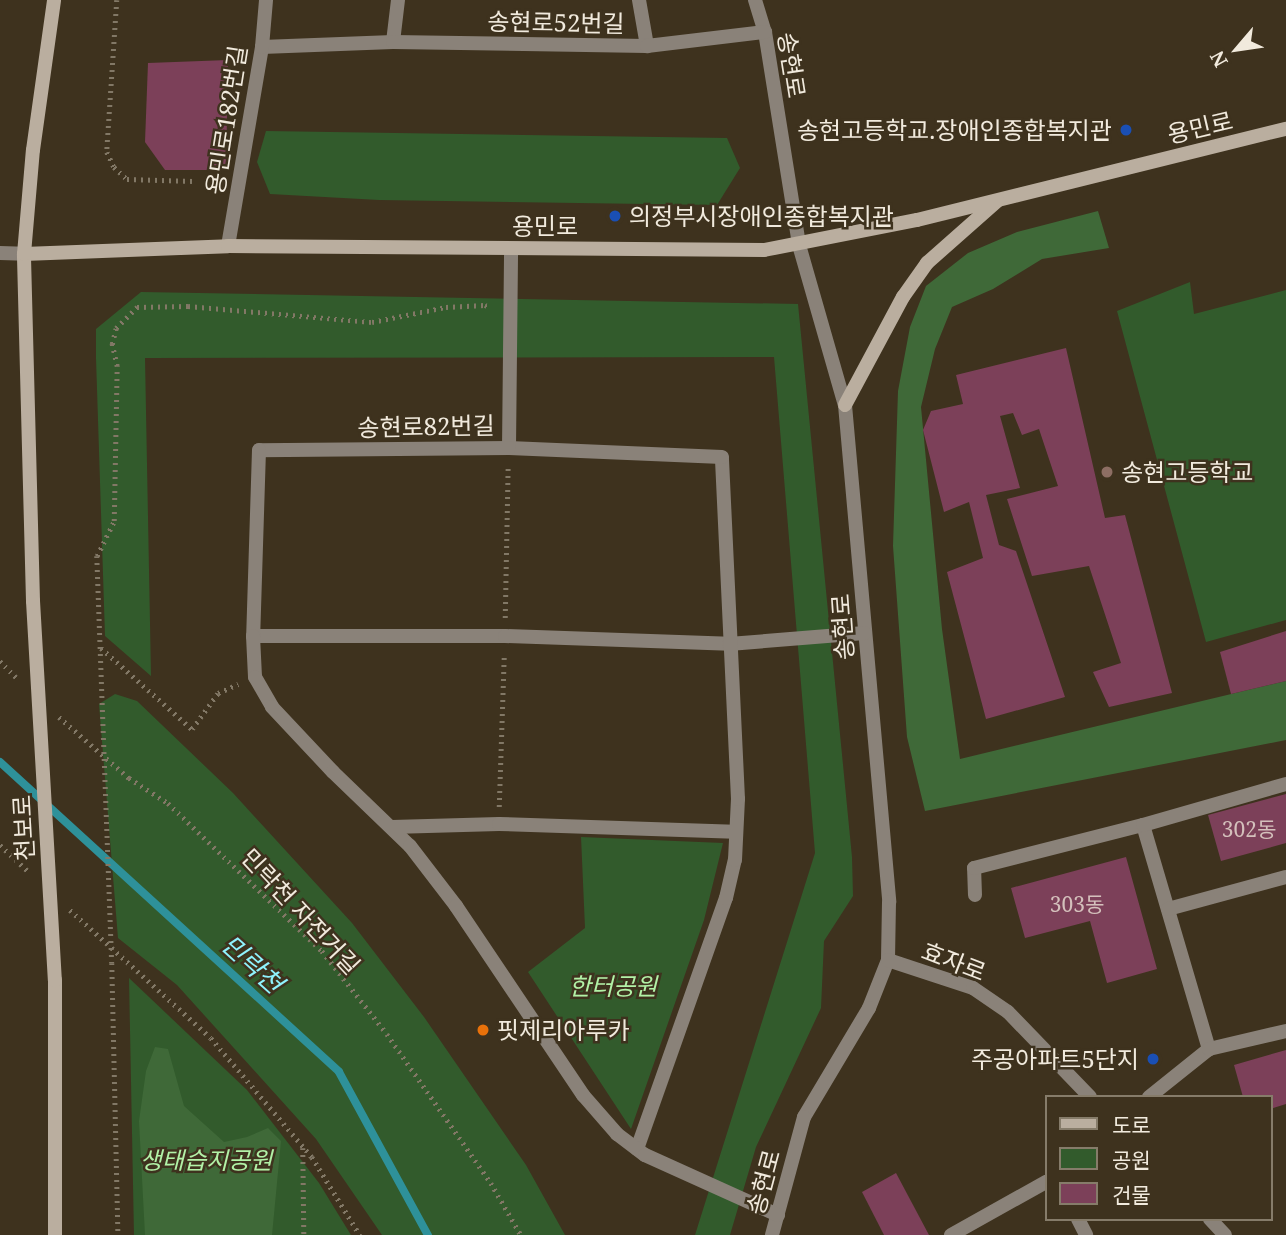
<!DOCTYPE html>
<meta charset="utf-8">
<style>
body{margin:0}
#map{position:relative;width:1286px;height:1235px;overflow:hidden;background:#3e321e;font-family:"Noto Serif","Noto Sans KR",serif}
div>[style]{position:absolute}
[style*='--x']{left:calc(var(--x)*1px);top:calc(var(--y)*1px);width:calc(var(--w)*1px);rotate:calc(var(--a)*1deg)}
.green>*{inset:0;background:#325b2c}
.forest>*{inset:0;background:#3f6938}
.stream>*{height:8px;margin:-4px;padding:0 4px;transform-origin:4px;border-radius:4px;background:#2e919a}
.building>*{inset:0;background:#7c4059}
.path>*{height:4.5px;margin-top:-2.25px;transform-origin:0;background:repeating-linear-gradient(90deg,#827866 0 2px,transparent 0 7px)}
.service>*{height:14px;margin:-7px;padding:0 7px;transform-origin:7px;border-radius:7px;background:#8a8279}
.minor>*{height:14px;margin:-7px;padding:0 7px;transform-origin:7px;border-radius:7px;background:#8a8279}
.tertiary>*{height:14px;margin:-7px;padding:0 7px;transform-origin:7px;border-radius:7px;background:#8a8279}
.secondary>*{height:14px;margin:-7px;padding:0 7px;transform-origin:7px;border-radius:7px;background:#baae9f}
.path-bridge>*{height:4.5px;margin-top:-2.25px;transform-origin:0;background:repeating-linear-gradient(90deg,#827866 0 2px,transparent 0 7px)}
.secondary-bridge>*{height:14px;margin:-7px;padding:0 7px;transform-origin:7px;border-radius:7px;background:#baae9f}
.dots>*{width:19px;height:19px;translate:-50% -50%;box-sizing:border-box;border:4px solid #3e321e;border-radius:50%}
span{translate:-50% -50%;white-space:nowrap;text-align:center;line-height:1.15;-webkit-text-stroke:5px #3e321e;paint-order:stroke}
.number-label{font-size:21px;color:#d4c0bc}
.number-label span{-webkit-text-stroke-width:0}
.street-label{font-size:24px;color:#f1eadd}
.poi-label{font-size:24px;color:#f1eadd}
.right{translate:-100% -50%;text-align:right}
.left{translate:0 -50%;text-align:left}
.park-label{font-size:24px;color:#b2f2a7;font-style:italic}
.water-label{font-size:26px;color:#8ff3fd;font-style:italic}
.legend{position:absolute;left:1045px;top:1095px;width:228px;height:126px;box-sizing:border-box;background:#3e321e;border:2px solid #867c6a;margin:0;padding:9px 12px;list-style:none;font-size:21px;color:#f1eadd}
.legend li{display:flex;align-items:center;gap:14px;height:35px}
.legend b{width:35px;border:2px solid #867c6a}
.north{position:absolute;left:1202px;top:14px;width:70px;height:70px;-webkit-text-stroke:5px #3e321e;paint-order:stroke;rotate:241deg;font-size:19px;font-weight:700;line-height:28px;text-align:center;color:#f1eadd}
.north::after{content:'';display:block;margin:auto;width:24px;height:32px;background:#f1eadd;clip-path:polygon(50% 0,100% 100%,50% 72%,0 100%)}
</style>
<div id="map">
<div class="green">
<div style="clip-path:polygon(266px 131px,727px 138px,740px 168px,717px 205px,379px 200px,270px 194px,257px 162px)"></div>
<div style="clip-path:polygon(1190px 282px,1194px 314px,1286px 290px,1286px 620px,1206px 642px,1117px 311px)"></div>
<div style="clip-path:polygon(141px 292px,798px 304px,852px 857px,853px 896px,824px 941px,821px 1008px,756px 1147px,730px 1235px,695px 1235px,815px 853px,774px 357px,145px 358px,151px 676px,105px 636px,96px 358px,96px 329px)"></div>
<div style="clip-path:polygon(115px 694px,137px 701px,233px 793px,352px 923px,424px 1017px,526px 1165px,565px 1235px,382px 1235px,316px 1139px,177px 985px,118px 938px,99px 704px)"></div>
<div style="clip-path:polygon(581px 837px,723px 843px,704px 920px,631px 1129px,528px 972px,585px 928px)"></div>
<div style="clip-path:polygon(129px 978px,247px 1090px,319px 1183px,351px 1235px,134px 1235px)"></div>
</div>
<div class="forest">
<div style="clip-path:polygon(1098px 211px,1109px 248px,1042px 259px,993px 289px,952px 307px,935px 349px,921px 407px,942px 629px,960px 759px,1286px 681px,1286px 740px,925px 811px,907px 737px,893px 546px,898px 391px,910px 327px,926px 286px,968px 253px,1017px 232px)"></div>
<div style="clip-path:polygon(155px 1047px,168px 1049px,184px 1106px,224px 1142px,247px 1137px,268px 1128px,281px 1141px,272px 1235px,145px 1235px,139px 1121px,146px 1071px)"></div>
</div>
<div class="stream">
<div style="--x:0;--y:762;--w:459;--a:42.4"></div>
<div style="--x:339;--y:1072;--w:186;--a:61.4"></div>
</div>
<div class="building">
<div style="clip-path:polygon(228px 60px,226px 170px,165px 170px,145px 142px,148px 63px)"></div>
<div style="clip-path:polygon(1066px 348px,1105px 518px,1125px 515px,1172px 693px,1109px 707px,1093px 672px,1121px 663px,1089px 566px,1032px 576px,1007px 499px,1058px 486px,1039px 429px,1022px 435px,1013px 413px,1000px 416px,1020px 488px,986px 495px,999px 545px,1016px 551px,1065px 697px,986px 719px,947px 572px,983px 558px,969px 502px,944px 512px,923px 430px,931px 411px,963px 404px,956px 375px)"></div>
<div style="clip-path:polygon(1286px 631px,1286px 681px,1231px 694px,1220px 652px)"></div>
<div style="clip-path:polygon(1286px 794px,1286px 843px,1221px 861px,1208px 815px)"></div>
<div style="clip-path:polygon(1126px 857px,1157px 969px,1107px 983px,1090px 921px,1025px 938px,1011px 888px)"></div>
<div style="clip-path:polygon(1286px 1050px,1286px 1104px,1270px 1109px,1270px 1097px,1243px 1097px,1234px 1065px)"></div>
<div style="clip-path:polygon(896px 1173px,929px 1235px,884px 1235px,862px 1192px)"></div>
</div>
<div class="path">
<div style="--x:117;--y:0;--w:152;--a:93.8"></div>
<div style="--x:107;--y:152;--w:17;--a:65"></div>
<div style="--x:114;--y:167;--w:18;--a:43"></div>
<div style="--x:127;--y:179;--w:66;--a:1.7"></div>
<div style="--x:97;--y:556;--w:39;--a:-64"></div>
<div style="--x:114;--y:521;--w:155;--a:-88.9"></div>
<div style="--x:117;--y:366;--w:23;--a:-103"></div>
<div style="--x:112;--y:344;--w:16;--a:-76"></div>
<div style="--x:116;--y:328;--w:30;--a:-45"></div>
<div style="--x:137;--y:307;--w:51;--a:-1.1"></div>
<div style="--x:188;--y:306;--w:185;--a:5"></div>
<div style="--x:372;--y:322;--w:76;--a:-11.5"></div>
<div style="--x:446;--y:307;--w:39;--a:-3"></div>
<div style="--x:485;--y:305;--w:5;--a:22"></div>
<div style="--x:505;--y:618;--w:152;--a:-88.9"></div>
<div style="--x:101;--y:648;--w:122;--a:41.7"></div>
<div style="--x:192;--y:729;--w:44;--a:-54.2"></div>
<div style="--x:218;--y:693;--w:22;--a:-24"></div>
<div style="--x:0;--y:661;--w:24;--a:45"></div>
<div style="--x:59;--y:717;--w:93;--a:41.1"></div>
<div style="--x:129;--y:778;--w:46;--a:32.7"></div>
<div style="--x:168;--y:803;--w:214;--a:43.9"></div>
<div style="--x:322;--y:951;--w:105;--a:51.9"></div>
<div style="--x:387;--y:1034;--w:182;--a:55.1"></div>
<div style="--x:491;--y:1183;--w:60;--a:60"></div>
<div style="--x:499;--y:807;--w:152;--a:-88.1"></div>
<div style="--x:0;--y:845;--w:41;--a:43"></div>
<div style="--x:70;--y:910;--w:190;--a:42.2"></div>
<div style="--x:211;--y:1038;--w:156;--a:49.7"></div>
<div style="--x:312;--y:1157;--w:92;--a:58.4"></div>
<div style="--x:112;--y:963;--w:272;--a:88.7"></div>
<div style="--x:303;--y:1148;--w:87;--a:89.3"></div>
</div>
<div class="service">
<div style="--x:1143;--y:825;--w:234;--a:73.6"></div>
<div style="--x:1209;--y:1049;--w:77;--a:141.3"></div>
<div style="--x:975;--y:895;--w:27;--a:-92"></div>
<div style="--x:974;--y:868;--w:174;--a:-14.3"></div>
<div style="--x:1143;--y:825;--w:149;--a:-16"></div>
<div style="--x:1168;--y:909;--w:122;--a:-15.2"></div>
<div style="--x:1209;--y:1049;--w:79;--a:-13.2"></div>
<div style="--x:1078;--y:1219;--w:18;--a:63"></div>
<div style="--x:951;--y:1235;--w:109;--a:-29.2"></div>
</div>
<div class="minor">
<div style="--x:639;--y:0;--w:47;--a:80.1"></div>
<div style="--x:755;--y:0;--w:34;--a:73"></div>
<div style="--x:765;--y:32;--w:216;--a:80.9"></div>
<div style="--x:799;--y:245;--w:166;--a:74"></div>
<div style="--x:845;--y:405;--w:499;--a:84.9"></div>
<div style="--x:889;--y:902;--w:58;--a:91"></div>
<div style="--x:888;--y:960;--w:52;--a:111.6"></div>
<div style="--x:869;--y:1008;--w:127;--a:120.8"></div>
<div style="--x:804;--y:1117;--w:122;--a:105.2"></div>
<div style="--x:393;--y:42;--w:42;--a:-83.2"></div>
<div style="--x:262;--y:47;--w:131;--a:-2.2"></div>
<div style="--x:393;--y:42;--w:254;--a:0.9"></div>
<div style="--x:647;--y:46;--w:119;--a:-6.8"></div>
<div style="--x:228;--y:246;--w:202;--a:-80.3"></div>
<div style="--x:262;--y:47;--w:47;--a:-85.1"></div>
<div style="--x:509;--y:448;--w:199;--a:-89.4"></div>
<div style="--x:253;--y:636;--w:252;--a:0"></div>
<div style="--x:505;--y:636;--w:224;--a:2"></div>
<div style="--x:729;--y:644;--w:136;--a:-4.6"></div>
<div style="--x:392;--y:827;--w:107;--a:-1.6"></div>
<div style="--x:499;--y:824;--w:235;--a:1.9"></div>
<div style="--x:888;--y:960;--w:89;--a:18.2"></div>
<div style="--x:973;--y:988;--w:42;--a:34.4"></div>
<div style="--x:1008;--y:1012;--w:118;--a:46"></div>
<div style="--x:637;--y:1149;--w:266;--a:-70.5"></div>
<div style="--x:726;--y:898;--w:39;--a:-77"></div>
<div style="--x:735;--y:860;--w:61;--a:-87.2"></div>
<div style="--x:738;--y:799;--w:342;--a:-92.7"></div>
<div style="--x:722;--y:457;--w:213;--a:-177.6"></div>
<div style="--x:509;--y:448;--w:250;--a:179.5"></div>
<div style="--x:259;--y:450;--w:186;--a:91.8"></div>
<div style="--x:253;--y:636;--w:41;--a:87.2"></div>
<div style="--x:255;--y:677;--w:34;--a:60"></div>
<div style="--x:272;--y:707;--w:89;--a:46.8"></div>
<div style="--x:333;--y:772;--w:107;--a:43.9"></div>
<div style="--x:410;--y:846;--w:76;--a:52.5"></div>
<div style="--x:456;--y:906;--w:228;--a:56.1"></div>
<div style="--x:583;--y:1095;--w:52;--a:48.9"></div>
<div style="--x:617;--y:1134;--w:35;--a:37"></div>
<div style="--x:645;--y:1155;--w:146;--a:24.3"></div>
<div style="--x:1210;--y:1219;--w:22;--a:47"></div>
</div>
<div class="tertiary">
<div style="--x:0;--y:253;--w:24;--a:2"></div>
</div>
<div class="secondary">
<div style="--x:24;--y:254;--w:204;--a:-2.2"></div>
<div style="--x:228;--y:246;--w:536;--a:0.43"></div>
<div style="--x:764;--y:250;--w:156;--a:-11.1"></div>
<div style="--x:917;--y:220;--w:380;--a:-13.9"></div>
<div style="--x:845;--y:405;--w:123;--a:-61.8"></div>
<div style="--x:903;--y:297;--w:42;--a:-54.8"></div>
<div style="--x:927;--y:263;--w:94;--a:-41.5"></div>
<div style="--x:33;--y:601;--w:347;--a:-91.5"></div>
<div style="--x:24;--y:254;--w:104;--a:-85.1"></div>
<div style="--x:33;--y:150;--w:151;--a:-82"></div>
<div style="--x:55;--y:980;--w:255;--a:90"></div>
</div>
<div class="path-bridge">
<div style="--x:97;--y:556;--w:407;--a:87.9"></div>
</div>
<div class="secondary-bridge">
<div style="--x:33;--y:601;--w:380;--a:86.7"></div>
</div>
<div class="dots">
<div style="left:1126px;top:130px;background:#1a4fb4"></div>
<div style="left:615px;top:216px;background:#1a4fb4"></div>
<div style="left:1107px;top:472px;background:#8d6e63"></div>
<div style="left:483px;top:1030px;background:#e8710a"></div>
<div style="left:1153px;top:1059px;background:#1a4fb4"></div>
</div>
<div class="number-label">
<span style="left:1249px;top:829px">302동</span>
<span style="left:1077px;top:904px">303동</span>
</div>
<div class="street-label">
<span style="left:556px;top:22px;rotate:1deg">송현로52번길</span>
<span style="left:792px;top:65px;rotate:81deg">송현로</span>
<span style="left:226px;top:120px;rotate:-81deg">용민로182번길</span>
<span style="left:1200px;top:127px;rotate:-13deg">용민로</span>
<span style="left:545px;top:226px">용민로</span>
<span style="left:426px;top:426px;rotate:-1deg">송현로82번길</span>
<span style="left:842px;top:627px;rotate:-94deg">송현로</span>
<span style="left:23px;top:828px;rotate:-93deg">천보로</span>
<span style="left:301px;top:911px;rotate:47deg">민락천 자전거길</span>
<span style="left:954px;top:961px;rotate:21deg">효자로</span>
<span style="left:763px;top:1182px;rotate:-75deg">송현로</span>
</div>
<div class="poi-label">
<span class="right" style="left:1112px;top:130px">송현고등학교.장애인종합복지관</span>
<span class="left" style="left:629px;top:216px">의정부시장애인종합복지관</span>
<span class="left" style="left:1121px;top:472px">송현고등학교</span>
<span class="left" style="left:497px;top:1030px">핏제리아루카</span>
<span class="right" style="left:1139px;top:1059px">주공아파트5단지</span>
</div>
<div class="park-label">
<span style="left:613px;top:986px">한터공원</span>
<span style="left:206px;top:1160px">생태습지공원</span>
</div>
<div class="water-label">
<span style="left:252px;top:964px;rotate:42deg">민락천</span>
</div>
<ul class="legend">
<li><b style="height:9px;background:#baae9f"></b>도로</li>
<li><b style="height:19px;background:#325b2c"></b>공원</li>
<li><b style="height:19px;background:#7c4059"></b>건물</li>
</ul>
<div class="north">N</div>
</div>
